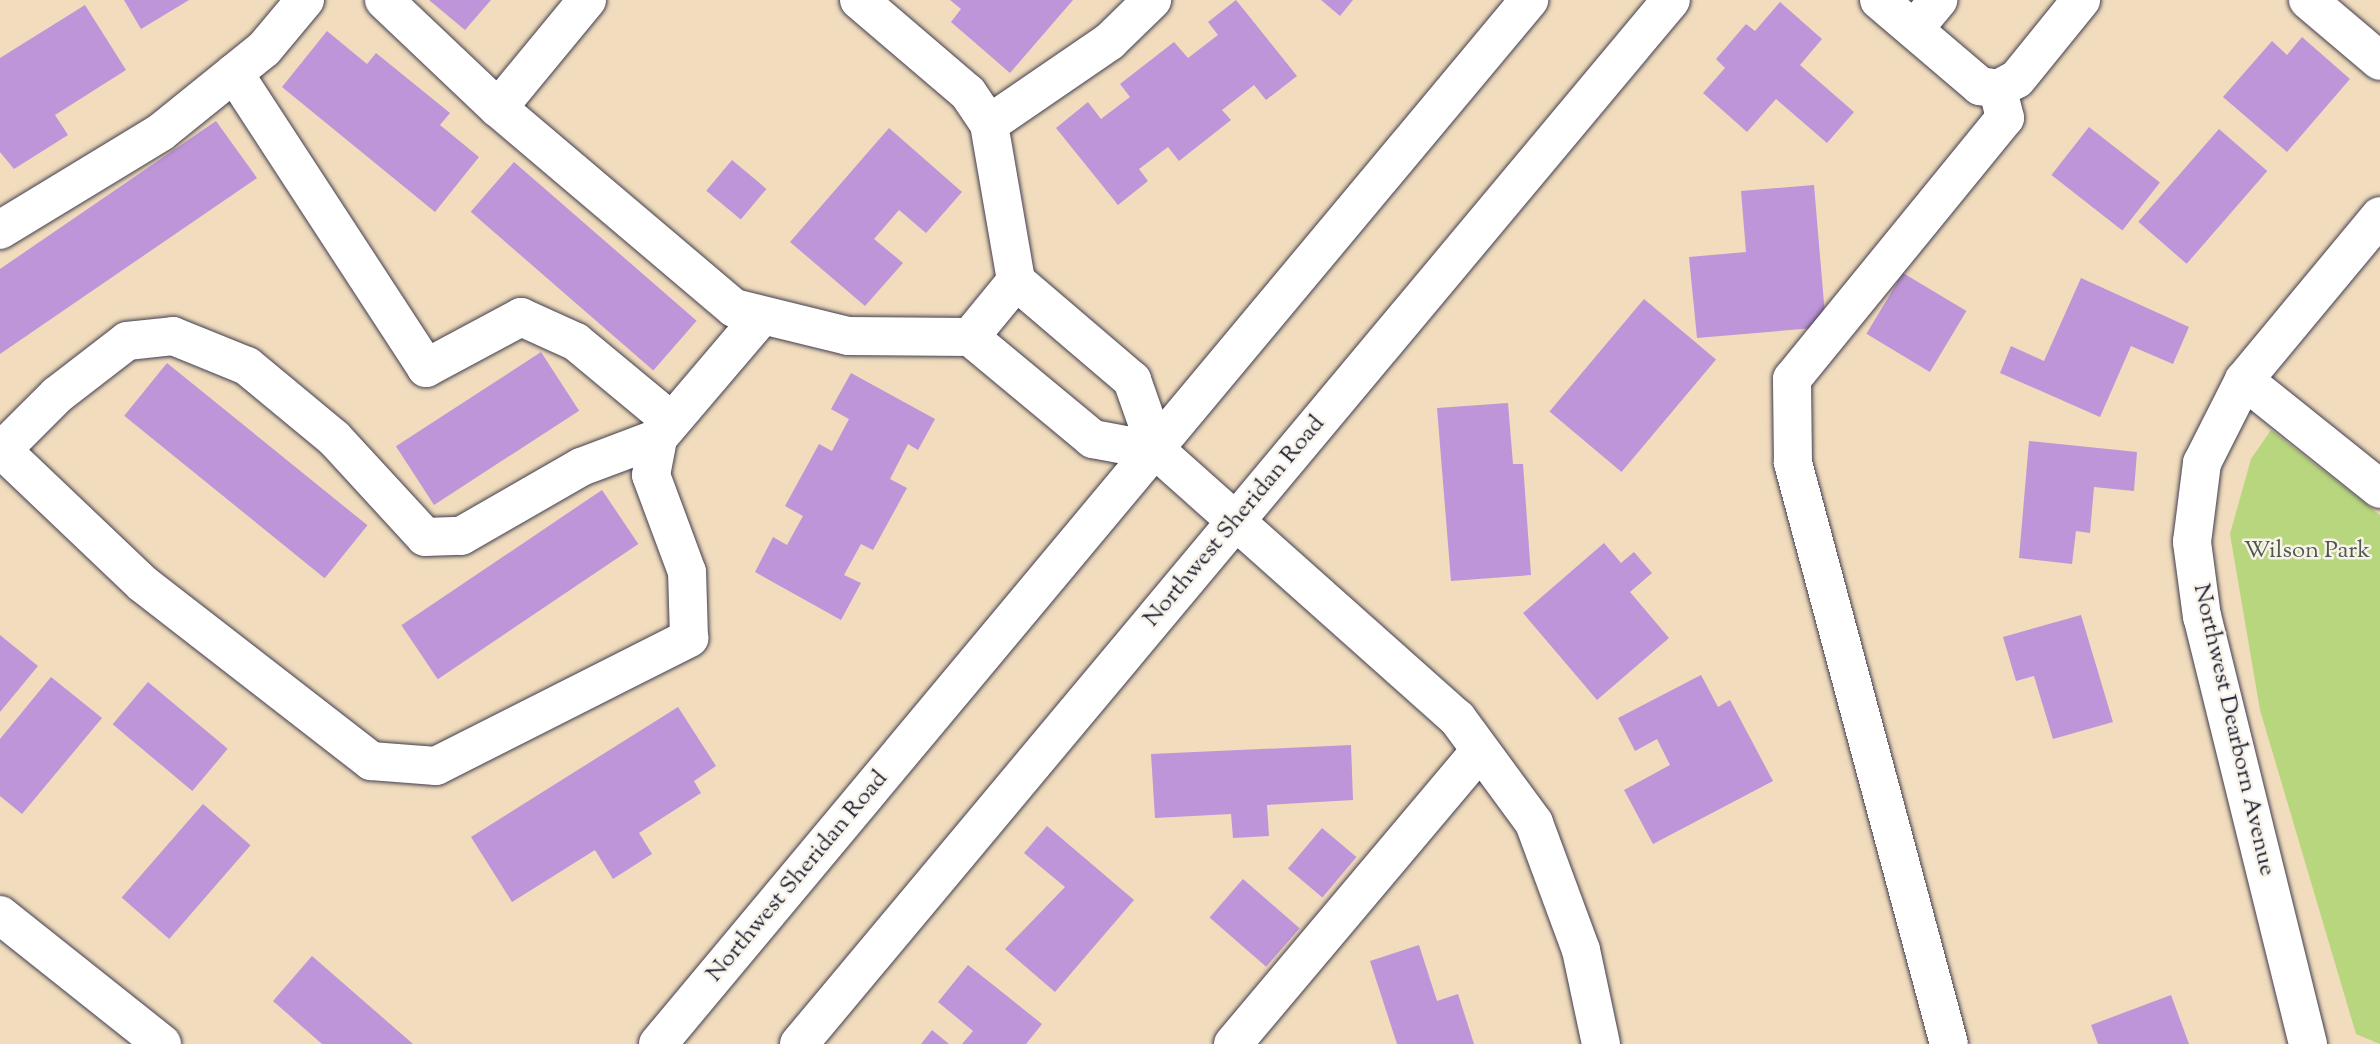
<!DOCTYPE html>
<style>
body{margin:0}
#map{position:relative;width:2380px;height:1044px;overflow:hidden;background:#f1dcbd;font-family:"Sorts Mill Goudy",serif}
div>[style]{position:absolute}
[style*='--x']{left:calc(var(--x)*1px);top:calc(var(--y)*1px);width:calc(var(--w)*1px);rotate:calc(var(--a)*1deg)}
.green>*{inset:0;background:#b7d67d}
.building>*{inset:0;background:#be95d8;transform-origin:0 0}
.roads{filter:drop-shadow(0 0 2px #413e4e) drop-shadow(0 0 2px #413e4e)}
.minor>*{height:38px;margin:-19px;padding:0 19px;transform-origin:19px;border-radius:19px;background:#fff}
.major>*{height:38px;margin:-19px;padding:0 19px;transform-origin:19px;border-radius:19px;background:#fff}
span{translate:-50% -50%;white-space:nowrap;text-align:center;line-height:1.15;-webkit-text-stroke:5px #f7f3e8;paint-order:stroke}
.street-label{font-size:24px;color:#22223b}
.park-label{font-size:24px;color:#4f584f}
</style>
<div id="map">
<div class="green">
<div style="clip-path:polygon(2271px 430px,2380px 515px,2380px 1044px,2356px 1034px,2260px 710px,2230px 534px,2251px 459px)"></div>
</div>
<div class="building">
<div style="clip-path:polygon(124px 0,189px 0,141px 29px)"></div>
<div style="clip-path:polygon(429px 0,491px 0,465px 30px)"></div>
<div style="clip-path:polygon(950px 0,1073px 0,1010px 73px,951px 22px,961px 9px)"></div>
<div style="clip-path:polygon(1236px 0,1297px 76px,1266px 100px,1254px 85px,1222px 110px,1231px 120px,1179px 161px,1168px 147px,1139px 169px,1148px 181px,1118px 205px,1056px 128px,1088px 102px,1101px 119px,1130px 97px,1120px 84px,1174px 42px,1188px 58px,1218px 35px,1208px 22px)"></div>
<div style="clip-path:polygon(1321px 0,1353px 0,1340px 16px)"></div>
<div style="clip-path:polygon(1780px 2px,1822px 39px,1800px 65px,1854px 112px,1827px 143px,1776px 99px,1747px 132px,1703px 93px,1725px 68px,1716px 59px,1746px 24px,1755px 31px)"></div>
<div style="clip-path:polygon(85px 5px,126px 70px,55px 115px,68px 135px,14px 169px,0 152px,0 58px)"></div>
<div style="clip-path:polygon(327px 31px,367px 64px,376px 53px,450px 113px,440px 125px,479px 157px,435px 212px,282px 87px)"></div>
<div style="clip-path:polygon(2302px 37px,2350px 79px,2287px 152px,2223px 97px,2272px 41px,2287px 55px)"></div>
<div style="clip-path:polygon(216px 121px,257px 178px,0 354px,0 269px)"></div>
<div style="left:2089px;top:127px;width:90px;height:61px;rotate:38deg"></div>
<div style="clip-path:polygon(889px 128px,962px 192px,926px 233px,899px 210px,874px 239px,903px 263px,865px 306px,790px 242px)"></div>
<div style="left:2219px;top:129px;width:64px;height:123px;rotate:41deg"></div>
<div style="left:732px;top:160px;width:45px;height:40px;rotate:40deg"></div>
<div style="left:514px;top:162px;width:242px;height:66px;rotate:41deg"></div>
<div style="clip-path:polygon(1814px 185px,1826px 327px,1697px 338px,1689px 257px,1746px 252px,1741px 191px)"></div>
<div style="left:1903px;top:273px;width:74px;height:71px;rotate:31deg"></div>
<div style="clip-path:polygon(2081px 278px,2189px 327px,2173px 364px,2131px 346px,2100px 417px,2000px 373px,2011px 346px,2044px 361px)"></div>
<div style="left:1644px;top:299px;width:94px;height:147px;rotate:40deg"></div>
<div style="left:541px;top:352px;width:70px;height:173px;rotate:57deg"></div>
<div style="left:167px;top:363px;width:258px;height:68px;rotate:39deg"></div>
<div style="clip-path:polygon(851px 373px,935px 419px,918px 450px,908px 444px,890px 479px,907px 488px,873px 550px,861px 544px,844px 575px,861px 583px,841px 620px,755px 572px,773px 537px,787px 545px,803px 516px,785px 506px,819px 444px,832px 451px,849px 419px,831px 409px)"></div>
<div style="clip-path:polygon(1508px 403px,1513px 464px,1523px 464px,1531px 575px,1451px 581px,1437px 408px)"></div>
<div style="clip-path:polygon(2029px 441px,2137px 452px,2134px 491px,2094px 487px,2090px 533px,2076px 531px,2072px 564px,2019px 558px)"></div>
<div style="left:602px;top:490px;width:65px;height:242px;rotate:56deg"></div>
<div style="clip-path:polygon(1604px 543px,1621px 563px,1634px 552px,1652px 573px,1630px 592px,1669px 638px,1597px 700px,1523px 613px)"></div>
<div style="clip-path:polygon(2081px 615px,2113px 722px,2053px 739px,2034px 676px,2016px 681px,2003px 637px)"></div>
<div style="clip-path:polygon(0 635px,38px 666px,0 712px)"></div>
<div style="clip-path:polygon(1701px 675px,1718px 707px,1730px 700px,1773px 781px,1653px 844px,1624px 790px,1670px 765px,1657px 739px,1635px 751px,1618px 718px)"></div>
<div style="clip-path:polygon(51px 677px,102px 718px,22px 814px,0 796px,0 739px)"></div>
<div style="left:148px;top:682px;width:104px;height:55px;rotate:40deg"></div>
<div style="clip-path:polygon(678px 707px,716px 766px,694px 781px,701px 793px,639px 833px,652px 854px,613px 879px,595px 850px,512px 902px,471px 837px)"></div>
<div style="clip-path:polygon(1351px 745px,1353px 800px,1267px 805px,1269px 836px,1233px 838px,1231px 814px,1155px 818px,1151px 754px)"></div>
<div style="left:203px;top:804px;width:63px;height:124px;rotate:41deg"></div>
<div style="clip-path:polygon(1047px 826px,1134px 900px,1055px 992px,1005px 949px,1065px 887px,1024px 853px)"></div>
<div style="left:1322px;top:828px;width:45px;height:53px;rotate:40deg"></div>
<div style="left:1243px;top:879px;width:75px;height:51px;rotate:41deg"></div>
<div style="clip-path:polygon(1419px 945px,1437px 1001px,1458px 994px,1474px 1044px,1397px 1044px,1370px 961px)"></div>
<div style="clip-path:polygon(312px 956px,413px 1044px,322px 1044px,273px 1001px)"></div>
<div style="clip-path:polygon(968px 965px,1042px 1024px,1026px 1044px,962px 1044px,973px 1031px,938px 1002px)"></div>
<div style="clip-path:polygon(2171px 995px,2189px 1044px,2098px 1044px,2091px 1025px)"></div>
<div style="clip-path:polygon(932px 1030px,949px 1044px,921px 1044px)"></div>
</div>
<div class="roads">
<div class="minor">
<div style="--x:384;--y:0;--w:157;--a:43.5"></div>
<div style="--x:498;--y:108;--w:309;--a:40.3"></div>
<div style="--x:734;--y:308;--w:117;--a:13.8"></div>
<div style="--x:848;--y:336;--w:122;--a:0.5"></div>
<div style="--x:970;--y:337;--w:72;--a:-50.6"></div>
<div style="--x:859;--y:0;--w:143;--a:40.5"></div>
<div style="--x:968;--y:93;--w:37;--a:56"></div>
<div style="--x:989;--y:124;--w:159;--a:80.2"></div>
<div style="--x:1016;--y:281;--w:153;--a:40.5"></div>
<div style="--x:1132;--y:380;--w:75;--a:70.6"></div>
<div style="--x:1157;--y:451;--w:402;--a:41.7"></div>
<div style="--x:1457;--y:718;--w:130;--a:53.7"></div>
<div style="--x:1534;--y:823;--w:135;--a:69.7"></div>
<div style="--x:1581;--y:950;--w:96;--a:78"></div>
<div style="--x:1879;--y:0;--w:133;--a:40.4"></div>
<div style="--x:1980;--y:86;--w:18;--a:9"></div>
<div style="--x:1998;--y:89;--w:21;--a:-28"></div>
<div style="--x:2017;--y:79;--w:102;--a:-51"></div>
<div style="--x:2308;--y:0;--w:94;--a:40.3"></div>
<div style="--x:1914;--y:29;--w:38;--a:-50"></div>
<div style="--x:234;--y:73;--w:352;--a:56.9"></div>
<div style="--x:426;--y:368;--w:108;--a:-28.2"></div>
<div style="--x:521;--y:317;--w:60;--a:24.4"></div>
<div style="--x:576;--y:342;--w:124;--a:39.7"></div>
<div style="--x:498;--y:108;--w:140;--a:-50.5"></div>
<div style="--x:989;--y:124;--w:147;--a:-34.4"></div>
<div style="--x:1110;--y:41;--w:59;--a:-44.3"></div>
<div style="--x:0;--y:230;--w:188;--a:-31.3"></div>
<div style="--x:161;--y:132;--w:132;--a:-38.9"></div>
<div style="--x:264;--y:49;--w:64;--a:-50.1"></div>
<div style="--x:970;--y:337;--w:160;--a:39.7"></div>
<div style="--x:1093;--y:439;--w:65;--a:10.6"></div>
<div style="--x:2244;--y:380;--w:174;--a:38.7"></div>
<div style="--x:0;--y:448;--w:197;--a:43.6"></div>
<div style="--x:143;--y:584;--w:289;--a:37.8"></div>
<div style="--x:371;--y:761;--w:65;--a:4.4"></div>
<div style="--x:436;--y:766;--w:284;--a:-26.8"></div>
<div style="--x:689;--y:638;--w:66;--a:-91.7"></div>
<div style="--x:687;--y:572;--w:103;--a:-110.4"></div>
<div style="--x:651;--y:475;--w:38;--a:-79"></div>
<div style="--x:2;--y:450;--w:78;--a:-45"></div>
<div style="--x:57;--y:395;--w:88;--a:-37.6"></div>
<div style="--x:127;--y:341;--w:46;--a:-6.2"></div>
<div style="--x:173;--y:336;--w:80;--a:22.1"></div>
<div style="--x:247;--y:366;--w:113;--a:39.6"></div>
<div style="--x:334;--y:438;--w:134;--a:47.4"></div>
<div style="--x:425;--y:537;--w:36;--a:-2"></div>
<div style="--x:461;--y:536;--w:138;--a:-29.9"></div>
<div style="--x:581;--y:467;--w:82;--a:-20.6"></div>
<div style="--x:658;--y:438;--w:157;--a:-49.6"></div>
<div style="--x:0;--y:915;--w:207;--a:38.5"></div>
<div style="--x:1233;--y:1044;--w:383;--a:-49.9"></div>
<div style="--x:1949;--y:1044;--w:602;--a:-105.03"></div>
<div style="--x:1793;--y:463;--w:84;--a:-90.7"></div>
<div style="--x:1792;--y:379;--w:337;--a:-50.8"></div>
<div style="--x:2005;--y:118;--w:30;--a:-104"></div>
<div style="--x:2308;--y:1044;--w:440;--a:-103.9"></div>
<div style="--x:2202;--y:617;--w:76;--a:-97.6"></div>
<div style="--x:2192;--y:542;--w:80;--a:-82.8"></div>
<div style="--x:2202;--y:463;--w:93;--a:-63.2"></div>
<div style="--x:2244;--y:380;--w:213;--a:-50.3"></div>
</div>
<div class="major">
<div style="--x:658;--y:1044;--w:1360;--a:-50.16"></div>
<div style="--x:799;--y:1044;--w:1360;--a:-50.13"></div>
</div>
</div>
<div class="street-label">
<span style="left:1235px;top:522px;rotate:-50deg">Northwest Sheridan Road</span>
<span style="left:2233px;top:730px;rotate:77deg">Northwest Dearborn Avenue</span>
<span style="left:798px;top:877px;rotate:-50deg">Northwest Sheridan Road</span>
</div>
<div class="park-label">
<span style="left:2307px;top:552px">Wilson Park</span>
</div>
</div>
